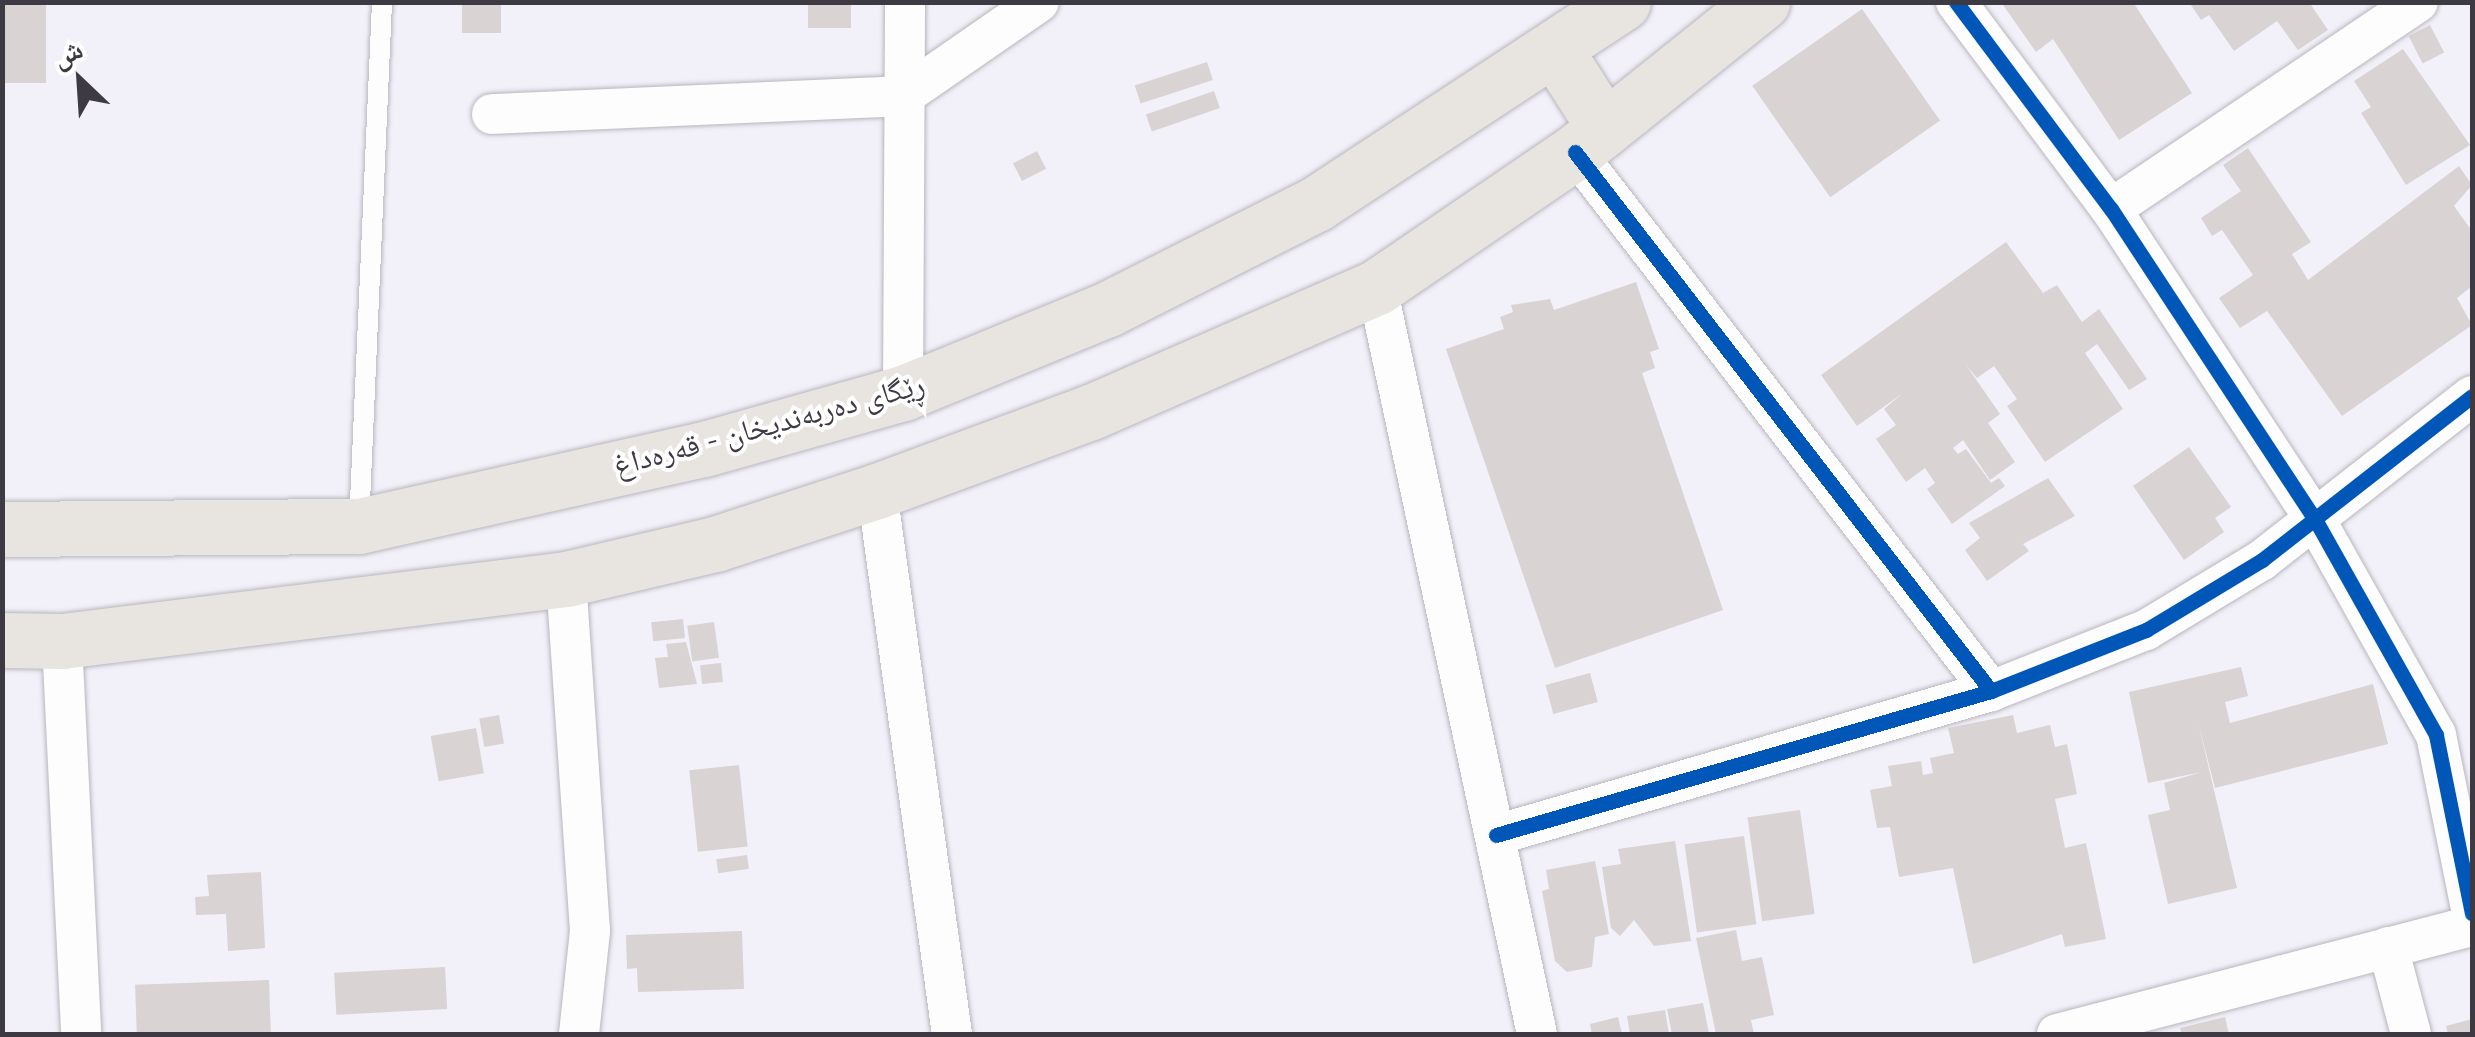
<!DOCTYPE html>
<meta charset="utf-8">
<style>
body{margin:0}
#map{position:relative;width:2475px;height:1037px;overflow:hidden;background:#f2f0f8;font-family:Montserrat,"Noto Naskh Arabic",sans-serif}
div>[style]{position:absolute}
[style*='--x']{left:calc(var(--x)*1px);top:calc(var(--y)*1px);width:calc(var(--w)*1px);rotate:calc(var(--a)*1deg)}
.building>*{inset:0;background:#d9d3d4;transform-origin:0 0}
.roads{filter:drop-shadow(0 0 2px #b8b6be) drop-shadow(0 0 2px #b8b6be)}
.lane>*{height:20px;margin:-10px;padding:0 10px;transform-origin:10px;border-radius:10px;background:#fdfdfe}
.street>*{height:40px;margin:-20px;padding:0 20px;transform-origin:20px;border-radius:20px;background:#fdfdfe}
.primary>*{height:55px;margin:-27.5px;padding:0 27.5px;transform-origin:27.5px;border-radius:27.5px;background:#e8e4e0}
.cycleway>*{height:15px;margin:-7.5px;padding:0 7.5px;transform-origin:7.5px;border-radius:7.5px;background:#0057b8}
span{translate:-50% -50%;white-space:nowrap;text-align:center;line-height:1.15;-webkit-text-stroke:8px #fff;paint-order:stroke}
.street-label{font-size:30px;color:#3d3a44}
.frame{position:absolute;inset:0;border:5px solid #3d3a44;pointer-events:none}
.north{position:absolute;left:30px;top:30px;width:100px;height:100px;-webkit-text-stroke:8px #fff;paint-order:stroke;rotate:335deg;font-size:28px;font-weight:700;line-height:40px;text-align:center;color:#3d3a44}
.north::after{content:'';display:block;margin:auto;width:35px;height:45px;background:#3d3a44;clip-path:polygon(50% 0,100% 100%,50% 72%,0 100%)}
</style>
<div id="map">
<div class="building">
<div style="left:2px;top:2px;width:44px;height:81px"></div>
<div style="left:462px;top:2px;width:39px;height:31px"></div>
<div style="left:808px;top:2px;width:43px;height:26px"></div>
<div style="clip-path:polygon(2001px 2px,2133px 2px,2192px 93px,2119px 140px,2053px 39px,2036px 52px)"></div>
<div style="clip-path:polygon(2189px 2px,2309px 2px,2328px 30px,2298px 50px,2277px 21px,2234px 51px,2209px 15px,2201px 20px)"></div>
<div style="left:1862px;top:9px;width:136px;height:134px;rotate:55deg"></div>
<div style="left:2430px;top:25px;width:31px;height:24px;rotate:63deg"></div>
<div style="clip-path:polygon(2403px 49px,2470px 145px,2406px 185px,2361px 113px,2371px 107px,2354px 81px)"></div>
<div style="left:1207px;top:62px;width:19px;height:76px;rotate:72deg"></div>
<div style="left:1214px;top:91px;width:18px;height:72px;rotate:71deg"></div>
<div style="clip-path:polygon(2248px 148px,2311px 242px,2292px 254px,2308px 280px,2459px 166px,2472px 185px,2454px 206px,2472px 231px,2472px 286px,2457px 298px,2472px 325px,2342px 416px,2267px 311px,2240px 328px,2219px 298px,2253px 275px,2222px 230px,2212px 236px,2201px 218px,2241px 191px,2223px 165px)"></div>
<div style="left:1037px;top:151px;width:20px;height:27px;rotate:63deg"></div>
<div style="clip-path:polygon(2006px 242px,2043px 293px,2057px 285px,2082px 322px,2099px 309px,2147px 379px,2129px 390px,2097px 344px,2085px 353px,2123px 409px,2045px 462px,2007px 406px,2017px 399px,1994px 366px,1977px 378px,1966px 365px,2000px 414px,1988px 423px,2015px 462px,1990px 480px,1963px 440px,1953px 448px,1958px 454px,1966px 449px,1991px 483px,1999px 478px,2005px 486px,1952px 524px,1927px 489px,1935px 483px,1925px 468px,1906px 482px,1876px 439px,1896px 425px,1884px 409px,1903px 393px,1857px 426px,1821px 375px)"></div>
<div style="clip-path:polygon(1636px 282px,1659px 349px,1650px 352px,1655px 368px,1642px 373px,1723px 610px,1555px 668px,1446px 349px,1504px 329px,1500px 317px,1513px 312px,1511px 305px,1550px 299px,1554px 310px)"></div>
<div style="clip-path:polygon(2189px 447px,2231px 507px,2215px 518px,2224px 532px,2184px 560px,2133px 486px)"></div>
<div style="clip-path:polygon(2048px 478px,2075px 516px,2023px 544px,2029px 551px,1987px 581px,1965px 550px,1980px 538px,1969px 523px)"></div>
<div style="left:683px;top:619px;width:19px;height:32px;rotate:84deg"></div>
<div style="left:714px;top:622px;width:36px;height:27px;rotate:82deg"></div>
<div style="clip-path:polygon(686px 642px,697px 684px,659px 688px,655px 658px,668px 657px,666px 644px)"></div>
<div style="left:721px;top:663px;width:19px;height:21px;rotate:84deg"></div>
<div style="clip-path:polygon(2241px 667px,2248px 696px,2225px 702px,2230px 723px,2373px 684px,2388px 744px,2215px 788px,2198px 722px,2237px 888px,2168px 904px,2148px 815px,2170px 810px,2164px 783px,2202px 772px,2148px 783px,2129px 692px)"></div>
<div style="left:1590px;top:673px;width:30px;height:46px;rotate:75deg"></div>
<div style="left:499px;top:715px;width:29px;height:20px;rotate:80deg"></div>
<div style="clip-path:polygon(2013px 715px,2017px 733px,2050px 725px,2055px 747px,2067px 744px,2077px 794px,2055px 799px,2065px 848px,2086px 843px,2106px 939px,2065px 947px,2062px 934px,1973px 964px,1953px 868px,1899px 877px,1890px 827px,1877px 828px,1870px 790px,1892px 786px,1888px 766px,1921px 761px,1923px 775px,1933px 773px,1930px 758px,1954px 753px,1948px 728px)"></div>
<div style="left:476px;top:728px;width:46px;height:46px;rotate:80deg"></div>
<div style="left:739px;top:765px;width:82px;height:50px;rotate:84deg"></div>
<div style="left:1800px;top:810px;width:105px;height:53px;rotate:82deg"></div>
<div style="left:1744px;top:836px;width:89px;height:60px;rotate:82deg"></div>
<div style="clip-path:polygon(1675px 841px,1691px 941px,1654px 946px,1634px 920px,1620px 936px,1611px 928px,1602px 867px,1621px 864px,1618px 849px)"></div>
<div style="left:747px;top:855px;width:14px;height:31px;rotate:82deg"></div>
<div style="clip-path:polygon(1595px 861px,1609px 934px,1595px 937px,1592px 967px,1567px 972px,1555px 961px,1542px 891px,1549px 889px,1546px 870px)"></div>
<div style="clip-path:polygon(261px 872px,265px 948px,228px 951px,226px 914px,196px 915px,195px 897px,209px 896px,207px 875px)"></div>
<div style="clip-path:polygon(1736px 930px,1742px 961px,1762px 957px,1774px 1015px,1751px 1020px,1754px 1034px,1716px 1034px,1696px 938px)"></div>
<div style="clip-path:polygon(742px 931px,744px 989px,638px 992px,637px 968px,627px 969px,626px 935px)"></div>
<div style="left:445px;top:967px;width:42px;height:111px;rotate:87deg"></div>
<div style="left:269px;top:980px;width:54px;height:134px;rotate:88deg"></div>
<div style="clip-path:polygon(1703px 1003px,1709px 1034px,1672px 1034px,1667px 1009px)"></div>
<div style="clip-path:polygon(1665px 1010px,1669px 1034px,1630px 1034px,1627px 1016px)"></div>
<div style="clip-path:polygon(1618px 1017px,1622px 1034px,1592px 1034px,1590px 1024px)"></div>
<div style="clip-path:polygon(2225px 1017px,2229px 1034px,2182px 1034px,2180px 1028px)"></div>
<div style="clip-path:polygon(2472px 1019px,2472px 1034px,2448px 1034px,2446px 1026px)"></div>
</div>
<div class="roads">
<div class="lane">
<div style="--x:359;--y:525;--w:524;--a:-87.48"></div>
</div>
<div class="street">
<div style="--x:1956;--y:2;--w:259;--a:53.2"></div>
<div style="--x:2111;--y:209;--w:373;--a:56.7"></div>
<div style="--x:2316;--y:521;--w:245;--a:60.7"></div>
<div style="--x:2436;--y:735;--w:182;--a:78.6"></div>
<div style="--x:492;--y:114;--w:411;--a:-2.5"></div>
<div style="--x:903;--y:96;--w:165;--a:-34.7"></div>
<div style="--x:1575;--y:152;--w:681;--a:52.34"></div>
<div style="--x:2111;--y:209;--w:370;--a:-34"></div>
<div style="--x:1377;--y:287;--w:764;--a:77.91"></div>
<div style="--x:903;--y:393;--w:391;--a:-89.7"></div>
<div style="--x:877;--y:491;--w:548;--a:82.14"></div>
<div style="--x:566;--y:579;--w:353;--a:86.1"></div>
<div style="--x:590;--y:931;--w:104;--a:96.1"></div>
<div style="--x:62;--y:641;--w:393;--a:87.2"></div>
<div style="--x:1496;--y:835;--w:516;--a:-16.22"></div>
<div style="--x:1991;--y:691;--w:167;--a:-21.5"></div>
<div style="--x:2146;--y:630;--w:135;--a:-31.1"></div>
<div style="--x:2262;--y:560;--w:266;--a:-38"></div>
<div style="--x:2388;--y:947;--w:90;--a:75.2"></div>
<div style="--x:2057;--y:1034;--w:429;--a:-14.6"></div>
</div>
<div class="primary">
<div style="--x:1557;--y:53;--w:89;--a:57.4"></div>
<div style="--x:2;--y:529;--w:357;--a:-0.5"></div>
<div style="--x:359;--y:526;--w:353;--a:-12.6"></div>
<div style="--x:704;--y:449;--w:207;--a:-15.7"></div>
<div style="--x:903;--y:393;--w:222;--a:-22.3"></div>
<div style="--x:1108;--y:309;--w:233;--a:-26.8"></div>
<div style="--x:1316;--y:204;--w:367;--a:-33.3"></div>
<div style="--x:2;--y:640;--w:60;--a:1"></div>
<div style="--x:62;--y:641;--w:508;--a:-7.01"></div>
<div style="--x:566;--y:579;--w:153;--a:-13.2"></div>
<div style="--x:715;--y:544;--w:170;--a:-18.1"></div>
<div style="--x:877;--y:491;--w:228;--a:-20.3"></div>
<div style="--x:1091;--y:412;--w:312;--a:-23.6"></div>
<div style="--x:1377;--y:287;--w:240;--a:-34.3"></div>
<div style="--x:1575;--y:152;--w:240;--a:-38.7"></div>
</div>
</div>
<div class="cycleway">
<div style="--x:1956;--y:2;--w:259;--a:53.2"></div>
<div style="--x:2111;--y:209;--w:373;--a:56.7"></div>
<div style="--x:2316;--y:521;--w:245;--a:60.7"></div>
<div style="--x:2436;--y:735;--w:182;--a:78.6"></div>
<div style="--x:1575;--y:152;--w:681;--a:52.34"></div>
<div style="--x:1496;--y:835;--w:516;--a:-16.22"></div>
<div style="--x:1991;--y:691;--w:167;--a:-21.5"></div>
<div style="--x:2146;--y:630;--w:135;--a:-31.1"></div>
<div style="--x:2262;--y:560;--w:266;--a:-38"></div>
</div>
<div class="street-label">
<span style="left:769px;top:425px;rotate:-15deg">ڕێگای دەربەندیخان - قەرەداغ</span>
</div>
<div class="frame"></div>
<div class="north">ش</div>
</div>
